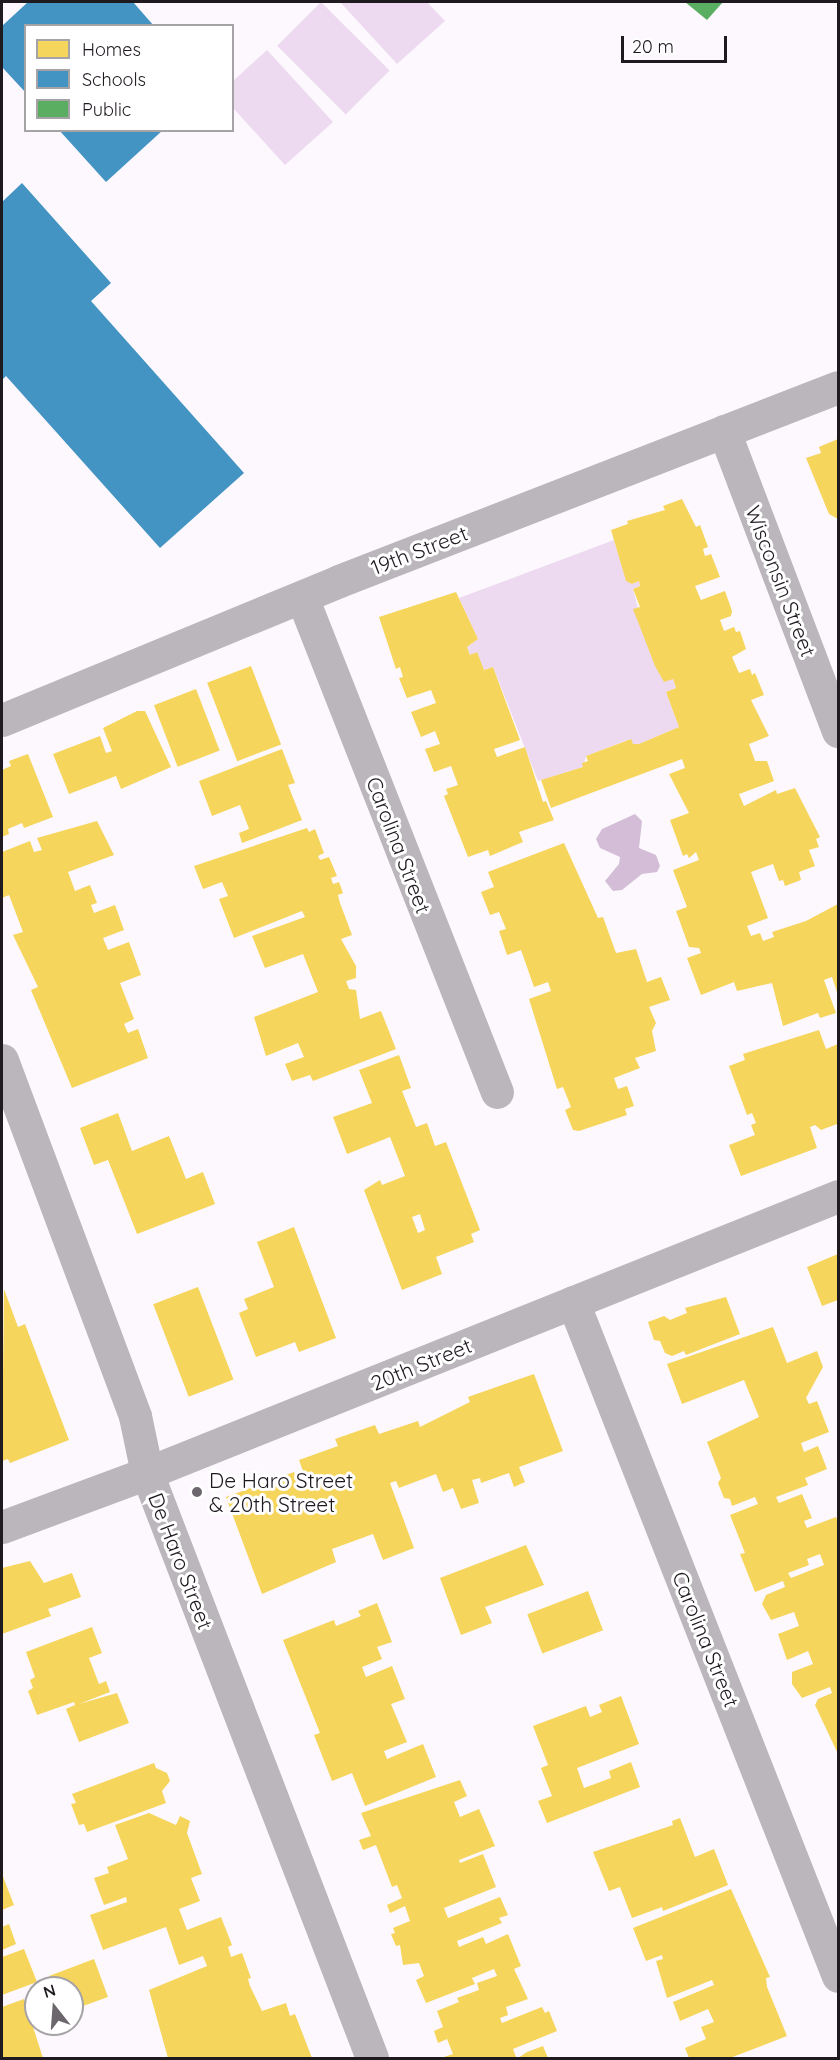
<!DOCTYPE html>
<style>
body{margin:0}
#map{position:relative;width:840px;height:2060px;overflow:hidden;background:#fcf8fd;font-family:Quicksand,sans-serif}
div>[style]{position:absolute}
[style*='--x']{left:calc(var(--x)*1px);top:calc(var(--y)*1px);width:calc(var(--w)*1px);rotate:calc(var(--a)*1deg)}
.green>*{inset:0;background:#eddaf0;transform-origin:0 0}
.water>*{inset:0;background:#d3bdd7}
.homes>*{inset:0;background:#f6d55c;transform-origin:0 0}
.schools>*{inset:0;background:#4393c3}
.public>*{inset:0;background:#5aae61}
.minor>*{height:33px;margin:-16.5px;padding:0 16.5px;transform-origin:16.5px;border-radius:16.5px;background:#bab6bb}
.dots>*{width:16px;height:16px;translate:-50% -50%;box-sizing:border-box;border:3px solid #fff;border-radius:50%}
span{translate:-50% -50%;white-space:nowrap;text-align:center;line-height:1.15;-webkit-text-stroke:6px #fff;paint-order:stroke}
.street-label{font-size:21px;color:#1f1920}
.poi-label{font-size:21px;color:#1f1920}
.left{translate:0 -50%;text-align:left}
.frame{position:absolute;inset:0;border:3px solid #1f1920;pointer-events:none}
.legend{position:absolute;left:24px;top:24px;width:210px;height:108px;box-sizing:border-box;background:#fff;border:2px solid #a5a3a6;margin:0;padding:8px 10px;list-style:none;font-size:18px;color:#1f1920}
.legend li{display:flex;align-items:center;gap:12px;height:30px}
.legend b{width:30px;border:2px solid #a5a3a6}
.north{position:absolute;left:24px;top:1976px;width:60px;height:60px;box-sizing:border-box;background:#fff;border:2px solid #a5a3a6;border-radius:50%;rotate:343deg;font-size:16px;font-weight:700;line-height:24px;text-align:center;color:#1f1920}
.north::after{content:'';display:block;margin:auto;width:21px;height:27px;background:#6c676d;clip-path:polygon(50% 0,100% 100%,50% 72%,0 100%)}
.scale{position:absolute;left:621px;top:36px;width:106px;height:27px;box-sizing:border-box;border:3px solid #1f1920;border-top:0;padding-left:8px;font-size:18px;line-height:21px;white-space:nowrap;color:#1f1920;-webkit-text-stroke:4px #fff;paint-order:stroke}
</style>
<div id="map">
<div class="green">
<div style="left:321px;top:2px;width:97px;height:62px;rotate:45deg"></div>
<div style="clip-path:polygon(340px 2px,427px 2px,445px 21px,397px 64px)"></div>
<div style="clip-path:polygon(267px 50px,333px 122px,285px 165px,233px 108px,233px 81px)"></div>
<div style="clip-path:polygon(614px 540px,626px 580px,632px 584px,639px 581px,640px 586px,633px 589px,648px 647px,655px 665px,673px 679px,676px 688px,666px 692px,679px 727px,639px 744px,633px 744px,630px 739px,586px 756px,583px 767px,538px 781px,493px 667px,484px 670px,470px 655px,467px 647px,478px 639px,459px 598px)"></div>
</div>
<div class="water">
<div style="clip-path:polygon(635px 814px,642px 821px,639px 848px,656px 855px,660px 866px,657px 872px,642px 874px,622px 890px,613px 891px,605px 881px,619px 864px,620px 857px,600px 848px,596px 839px,602px 829px)"></div>
</div>
<div class="homes">
<div style="clip-path:polygon(838px 439px,838px 519px,829px 514px,806px 458px,821px 453px,819px 447px)"></div>
<div style="clip-path:polygon(682px 499px,696px 527px,700px 525px,708px 547px,703px 549px,705px 556px,711px 554px,720px 577px,695px 586px,701px 600px,725px 591px,732px 611px,731px 616px,720px 620px,724px 631px,734px 627px,736px 632px,740px 631px,746px 649px,732px 657px,739px 673px,750px 669px,752px 675px,755px 673px,764px 695px,751px 700px,769px 736px,749px 744px,755px 761px,767px 761px,774px 781px,739px 794px,744px 806px,776px 790px,777px 794px,795px 788px,820px 837px,816px 839px,819px 847px,809px 850px,815px 866px,799px 872px,801px 880px,785px 886px,783px 880px,779px 881px,773px 864px,751px 872px,768px 918px,747px 926px,751px 936px,760px 933px,763px 941px,774px 937px,772px 932px,806px 921px,838px 904px,838px 995px,832px 977px,824px 980px,836px 1013px,820px 1018px,818px 1013px,783px 1026px,772px 983px,737px 991px,734px 982px,701px 995px,687px 958px,701px 953px,699px 948px,689px 947px,676px 911px,687px 907px,673px 870px,699px 860px,696px 852px,689px 858px,687px 854px,683px 856px,670px 820px,689px 813px,669px 774px,685px 768px,682px 759px,551px 808px,541px 780px,583px 767px,582px 763px,588px 761px,586px 756px,631px 739px,633px 744px,639px 744px,679px 727px,666px 692px,676px 688px,673px 679px,664px 682px,655px 666px,633px 609px,640px 607px,633px 589px,640px 586px,639px 581px,632px 584px,626px 581px,611px 530px,628px 524px,627px 521px,665px 510px,663px 506px)"></div>
<div style="clip-path:polygon(456px 592px,478px 639px,467px 647px,470px 655px,477px 652px,484px 670px,493px 667px,520px 740px,494px 749px,497px 757px,525px 747px,543px 802px,546px 801px,554px 820px,519px 832px,523px 842px,490px 856px,488px 850px,468px 857px,444px 796px,448px 794px,446px 789px,458px 785px,451px 766px,434px 772px,425px 749px,440px 744px,435px 731px,421px 737px,411px 712px,436px 703px,431px 690px,407px 698px,399px 678px,403px 677px,400px 667px,396px 669px,379px 617px)"></div>
<div style="left:251px;top:666px;width:84px;height:47px;rotate:69deg"></div>
<div style="left:196px;top:689px;width:66px;height:45px;rotate:69deg"></div>
<div style="clip-path:polygon(137px 711px,145px 711px,171px 767px,121px 789px,116px 776px,69px 794px,53px 754px,100px 736px,106px 753px,112px 751px,103px 728px)"></div>
<div style="clip-path:polygon(282px 749px,295px 783px,288px 785px,302px 820px,242px 843px,239px 833px,249px 829px,240px 805px,212px 816px,199px 781px)"></div>
<div style="clip-path:polygon(28px 754px,53px 817px,24px 828px,22px 823px,8px 829px,9px 834px,2px 837px,2px 770px,11px 766px,9px 761px)"></div>
<div style="clip-path:polygon(97px 821px,114px 855px,68px 872px,75px 891px,90px 885px,97px 903px,91px 905px,94px 913px,115px 905px,124px 930px,103px 938px,108px 950px,129px 942px,141px 975px,120px 983px,134px 1019px,124px 1024px,128px 1033px,138px 1029px,148px 1058px,72px 1088px,31px 990px,38px 987px,13px 935px,23px 932px,9px 895px,2px 898px,2px 852px,30px 841px,34px 852px,42px 850px,37px 838px)"></div>
<div style="clip-path:polygon(307px 828px,309px 832px,315px 829px,324px 853px,318px 856px,320px 860px,329px 857px,337px 876px,331px 878px,333px 884px,339px 882px,343px 893px,338px 895px,340px 903px,352px 935px,341px 939px,356px 966px,356px 978px,346px 981px,349px 989px,356px 990px,360px 1019px,381px 1011px,396px 1049px,313px 1081px,310px 1075px,292px 1081px,285px 1064px,304px 1057px,298px 1043px,266px 1056px,254px 1017px,318px 992px,303px 954px,265px 968px,252px 936px,305px 917px,302px 911px,234px 938px,219px 899px,228px 896px,222px 882px,203px 889px,194px 866px)"></div>
<div style="clip-path:polygon(564px 843px,598px 918px,603px 917px,616px 953px,636px 949px,647px 982px,661px 977px,670px 1000px,649px 1007px,656px 1023px,652px 1031px,656px 1051px,635px 1058px,640px 1068px,614px 1078px,618px 1089px,627px 1086px,634px 1106px,625px 1109px,627px 1115px,579px 1131px,573px 1130px,565px 1110px,571px 1107px,563px 1087px,557px 1089px,529px 999px,551px 991px,548px 982px,534px 987px,521px 950px,507px 955px,499px 931px,506px 929px,499px 912px,490px 915px,481px 892px,494px 887px,488px 872px)"></div>
<div style="clip-path:polygon(819px 1030px,826px 1049px,838px 1044px,837px 1124px,821px 1130px,815px 1125px,810px 1127px,817px 1148px,741px 1176px,729px 1145px,755px 1135px,751px 1125px,756px 1123px,752px 1113px,747px 1115px,729px 1066px,745px 1060px,743px 1054px)"></div>
<div style="clip-path:polygon(evenodd,399px 1055px,411px 1088px,402px 1091px,416px 1127px,427px 1123px,435px 1146px,446px 1142px,480px 1230px,471px 1234px,474px 1242px,436px 1257px,442px 1274px,402px 1290px,364px 1190px,380px 1180px,382px 1185px,405px 1176px,390px 1137px,347px 1154px,333px 1117px,372px 1103px,359px 1070px,399px 1055px,420px 1214px,425px 1230px,418px 1233px,412px 1217px,420px 1214px)"></div>
<div style="clip-path:polygon(118px 1113px,132px 1151px,169px 1136px,186px 1179px,203px 1172px,215px 1204px,137px 1234px,108px 1160px,94px 1165px,80px 1128px)"></div>
<div style="clip-path:polygon(294px 1227px,336px 1338px,299px 1352px,295px 1342px,256px 1357px,239px 1313px,248px 1309px,244px 1299px,274px 1287px,257px 1242px)"></div>
<div style="clip-path:polygon(838px 1254px,838px 1300px,822px 1306px,807px 1267px)"></div>
<div style="left:198px;top:1287px;width:99px;height:48px;rotate:69deg"></div>
<div style="clip-path:polygon(4px 1289px,18px 1327px,25px 1324px,69px 1440px,10px 1463px,8px 1459px,2px 1461px)"></div>
<div style="clip-path:polygon(726px 1297px,740px 1334px,686px 1355px,684px 1351px,672px 1356px,665px 1353px,660px 1341px,654px 1340px,648px 1322px,664px 1316px,670px 1320px,687px 1313px,685px 1308px)"></div>
<div style="clip-path:polygon(evenodd,773px 1327px,787px 1363px,817px 1351px,823px 1367px,806px 1398px,809px 1404px,817px 1401px,829px 1432px,801px 1443px,804px 1452px,818px 1446px,827px 1469px,805px 1478px,808px 1485px,776px 1497px,779px 1503px,802px 1494px,812px 1518px,804px 1521px,807px 1528px,836px 1517px,838px 1522px,838px 1754px,815px 1705px,818px 1699px,832px 1693px,830px 1687px,802px 1698px,792px 1684px,792px 1672px,813px 1664px,808px 1651px,787px 1660px,778px 1634px,799px 1626px,794px 1612px,771px 1620px,762px 1604px,766px 1595px,785px 1587px,783px 1581px,755px 1592px,740px 1554px,745px 1553px,730px 1515px,758px 1504px,755px 1497px,732px 1506px,730px 1499px,724px 1498px,718px 1483px,721px 1478px,707px 1442px,759px 1417px,744px 1380px,682px 1404px,667px 1364px,773px 1327px,820px 1554px,824px 1565px,791px 1578px,788px 1573px,809px 1565px,807px 1559px,820px 1554px)"></div>
<div style="clip-path:polygon(534px 1374px,563px 1451px,519px 1467px,525px 1482px,514px 1487px,509px 1473px,481px 1483px,480px 1478px,472px 1480px,479px 1503px,461px 1509px,453px 1488px,443px 1492px,436px 1474px,399px 1488px,396px 1481px,390px 1483px,414px 1548px,383px 1560px,373px 1534px,332px 1549px,336px 1562px,262px 1594px,226px 1497px,294px 1472px,300px 1488px,308px 1485px,299px 1460px,338px 1446px,335px 1439px,375px 1425px,379px 1434px,418px 1421px,420px 1427px,470px 1402px,468px 1397px)"></div>
<div style="clip-path:polygon(526px 1545px,544px 1585px,485px 1607px,492px 1623px,461px 1635px,440px 1578px)"></div>
<div style="clip-path:polygon(30px 1561px,44px 1583px,72px 1573px,81px 1597px,48px 1609px,51px 1616px,2px 1634px,2px 1568px)"></div>
<div style="left:588px;top:1591px;width:42px;height:65px;rotate:69deg"></div>
<div style="clip-path:polygon(377px 1603px,392px 1642px,377px 1647px,382px 1659px,362px 1667px,366px 1677px,392px 1666px,405px 1699px,391px 1704px,407px 1742px,384px 1751px,387px 1759px,423px 1744px,436px 1777px,365px 1806px,352px 1773px,332px 1781px,314px 1735px,320px 1733px,283px 1640px,334px 1620px,336px 1626px,361px 1616px,358px 1611px)"></div>
<div style="clip-path:polygon(92px 1627px,102px 1653px,89px 1658px,99px 1684px,106px 1681px,110px 1692px,79px 1704px,117px 1693px,129px 1723px,79px 1742px,66px 1709px,75px 1705px,74px 1702px,37px 1715px,28px 1691px,33px 1688px,30px 1680px,35px 1677px,26px 1652px)"></div>
<div style="clip-path:polygon(621px 1696px,639px 1744px,577px 1768px,584px 1788px,611px 1778px,609px 1771px,631px 1762px,640px 1787px,547px 1823px,538px 1801px,552px 1796px,541px 1768px,548px 1765px,533px 1726px,586px 1706px,590px 1717px,602px 1712px,599px 1705px)"></div>
<div style="clip-path:polygon(154px 1763px,156px 1768px,167px 1773px,170px 1781px,162px 1791px,166px 1803px,87px 1832px,84px 1824px,79px 1825px,71px 1804px,76px 1803px,72px 1794px)"></div>
<div style="clip-path:polygon(460px 1780px,467px 1796px,454px 1802px,460px 1817px,479px 1809px,495px 1846px,459px 1860px,460px 1863px,483px 1854px,496px 1887px,444px 1908px,448px 1918px,500px 1897px,508px 1915px,499px 1918px,502px 1923px,457px 1941px,459px 1947px,483px 1937px,486px 1944px,508px 1934px,521px 1966px,514px 1969px,528px 1999px,506px 2007px,508px 2015px,500px 2018px,502px 2023px,542px 2007px,545px 2013px,549px 2011px,557px 2031px,513px 2049px,516px 2057px,511px 2058px,441px 2058px,453px 2054px,447px 2039px,438px 2043px,434px 2031px,443px 2027px,437px 2011px,459px 2002px,457px 1998px,479px 1990px,477px 1983px,497px 1976px,494px 1969px,472px 1978px,475px 1984px,426px 2003px,416px 1980px,424px 1976px,419px 1963px,403px 1965px,400px 1945px,396px 1946px,391px 1934px,395px 1933px,393px 1928px,410px 1921px,405px 1906px,390px 1913px,387px 1905px,402px 1898px,397px 1885px,392px 1887px,376px 1845px,363px 1850px,359px 1840px,371px 1836px,361px 1813px)"></div>
<div style="clip-path:polygon(149px 1813px,176px 1825px,180px 1816px,190px 1821px,187px 1833px,202px 1874px,191px 1878px,200px 1901px,179px 1909px,187px 1930px,221px 1917px,232px 1945px,228px 1947px,231px 1957px,242px 1953px,251px 1978px,248px 1979px,250px 1986px,262px 2011px,286px 2003px,290px 2016px,295px 2014px,312px 2058px,168px 2058px,149px 1990px,207px 1966px,203px 1956px,179px 1965px,166px 1927px,103px 1950px,90px 1915px,127px 1902px,126px 1897px,104px 1905px,94px 1878px,109px 1873px,107px 1867px,128px 1859px,115px 1825px)"></div>
<div style="clip-path:polygon(680px 1818px,695px 1857px,714px 1849px,728px 1885px,663px 1911px,662px 1907px,632px 1918px,620px 1887px,609px 1891px,593px 1852px,673px 1825px,672px 1821px)"></div>
<div style="clip-path:polygon(2px 1874px,14px 1905px,2px 1910px)"></div>
<div style="clip-path:polygon(731px 1889px,770px 1977px,766px 1978px,767px 1987px,787px 2036px,730px 2058px,689px 2058px,685px 2048px,706px 2039px,701px 2027px,714px 2022px,708px 2009px,680px 2021px,673px 2002px,714px 1985px,712px 1980px,667px 1998px,656px 1961px,663px 1959px,662px 1955px,646px 1961px,633px 1928px)"></div>
<div style="clip-path:polygon(9px 1924px,16px 1944px,2px 1950px,2px 1927px)"></div>
<div style="clip-path:polygon(24px 1949px,37px 1982px,2px 1995px,2px 1957px)"></div>
<div style="clip-path:polygon(94px 1959px,108px 1997px,72px 2010px,72px 1988px,54px 1988px,49px 1976px)"></div>
<div style="clip-path:polygon(24px 1999px,43px 2058px,2px 2058px,2px 2007px)"></div>
<div style="clip-path:polygon(543px 2046px,548px 2058px,518px 2058px,527px 2052px)"></div>
</div>
<div class="schools">
<div style="clip-path:polygon(28px 2px,133px 2px,154px 26px,26px 26px,26px 93px,2px 67px,2px 26px)"></div>
<div style="clip-path:polygon(59px 130px,163px 130px,106px 182px)"></div>
<div style="clip-path:polygon(22px 183px,111px 283px,91px 301px,244px 473px,160px 548px,6px 376px,2px 380px,2px 202px)"></div>
</div>
<div class="public">
<div style="clip-path:polygon(685px 2px,723px 2px,707px 20px)"></div>
</div>
<div class="minor">
<div style="--x:724;--y:431;--w:321;--a:69.2"></div>
<div style="--x:302;--y:597;--w:532;--a:68.5"></div>
<div style="--x:2;--y:720;--w:365;--a:-22.4"></div>
<div style="--x:339;--y:581;--w:535;--a:-21.24"></div>
<div style="--x:2;--y:1060;--w:380;--a:69.5"></div>
<div style="--x:135;--y:1416;--w:58;--a:78.1"></div>
<div style="--x:147;--y:1473;--w:627;--a:68.96"></div>
<div style="--x:573;--y:1302;--w:724;--a:68.54"></div>
<div style="--x:2;--y:1527;--w:155;--a:-20.4"></div>
<div style="--x:147;--y:1473;--w:744;--a:-21.84"></div>
</div>
<div class="dots">
<div style="left:197px;top:1492px;background:#6c676d"></div>
</div>
<div class="street-label">
<span style="left:419px;top:550px;rotate:-21deg">19th Street</span>
<span style="left:781px;top:581px;rotate:69deg">Wisconsin Street</span>
<span style="left:399px;top:845px;rotate:69deg">Carolina Street</span>
<span style="left:421px;top:1364px;rotate:-22deg">20th Street</span>
<span style="left:181px;top:1561px;rotate:69deg">De Haro Street</span>
<span style="left:706px;top:1639px;rotate:68deg">Carolina Street</span>
</div>
<div class="poi-label">
<span class="left" style="left:209px;top:1492px">De Haro Street<br>&amp; 20th Street</span>
</div>
<div class="frame"></div>
<ul class="legend">
<li><b style="height:16px;background:#f6d55c"></b>Homes</li>
<li><b style="height:16px;background:#4393c3"></b>Schools</li>
<li><b style="height:16px;background:#5aae61"></b>Public</li>
</ul>
<div class="north">N</div>
<div class="scale">20 m</div>
</div>
